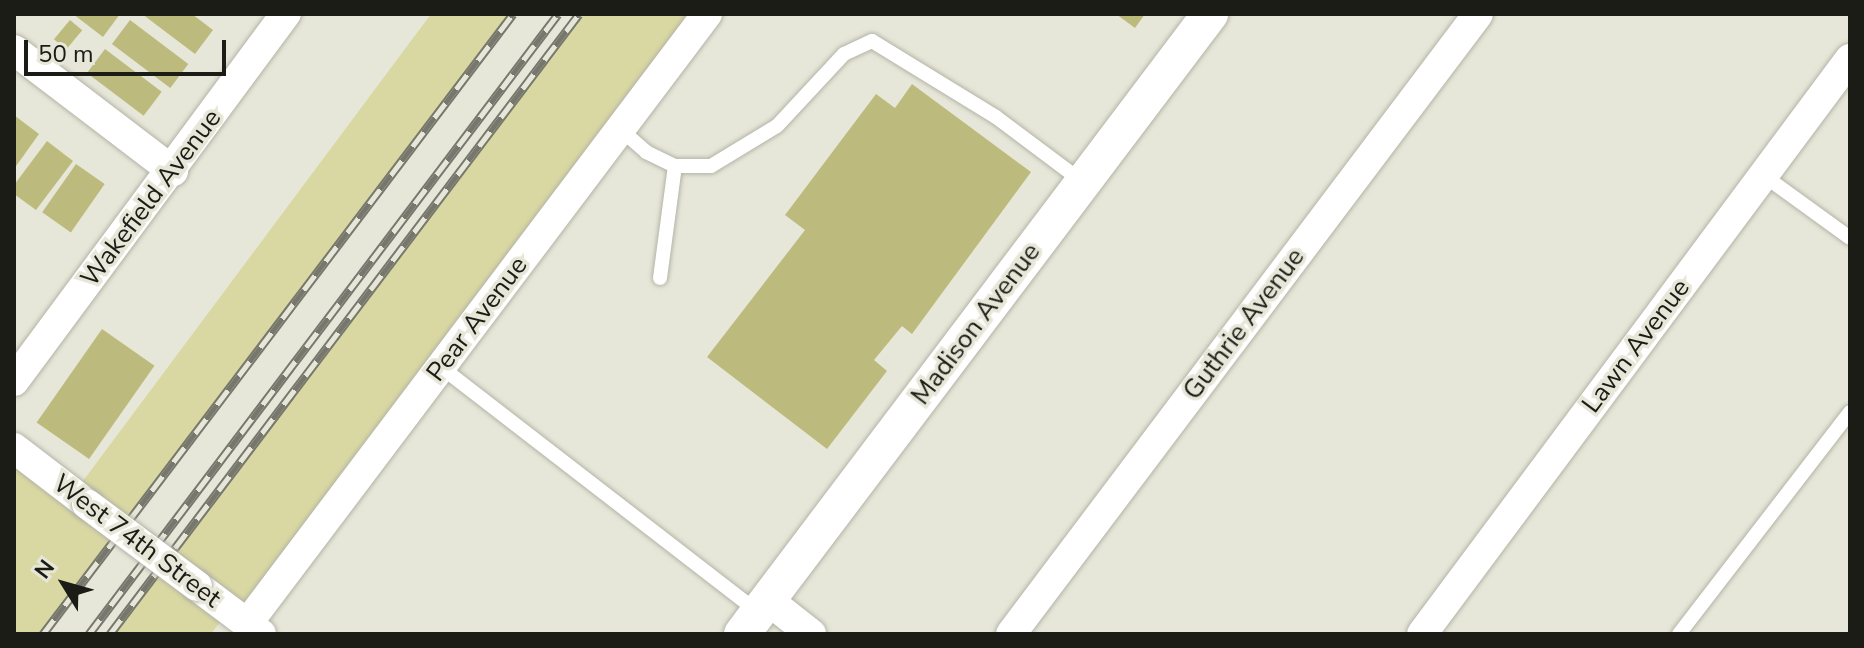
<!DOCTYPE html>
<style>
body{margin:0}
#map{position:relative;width:1864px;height:648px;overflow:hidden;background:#e7e7d9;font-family:"Nunito Sans",sans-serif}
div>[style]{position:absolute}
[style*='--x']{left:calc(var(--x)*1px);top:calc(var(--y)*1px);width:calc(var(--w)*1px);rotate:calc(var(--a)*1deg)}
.green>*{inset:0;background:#dad8a2}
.building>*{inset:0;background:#bcbb7d;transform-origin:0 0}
.roads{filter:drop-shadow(0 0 2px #b3b3a7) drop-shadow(0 0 2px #b3b3a7)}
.service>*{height:14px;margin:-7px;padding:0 7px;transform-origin:7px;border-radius:7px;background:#fff}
.minor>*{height:30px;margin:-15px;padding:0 15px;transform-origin:15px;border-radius:15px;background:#fff}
.tertiary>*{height:36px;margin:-18px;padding:0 18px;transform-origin:18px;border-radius:18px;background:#fff}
.rail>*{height:9px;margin-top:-4.5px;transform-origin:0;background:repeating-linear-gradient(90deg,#e7e7d9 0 18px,#77776e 0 36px);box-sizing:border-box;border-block:2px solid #77776e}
.bridges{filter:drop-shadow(0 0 2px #b3b3a7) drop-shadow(0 0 2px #b3b3a7)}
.minor-bridge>*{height:30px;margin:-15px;padding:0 15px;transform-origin:15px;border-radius:15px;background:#fff}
span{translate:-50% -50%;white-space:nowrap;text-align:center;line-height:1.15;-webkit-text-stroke:7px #e7e7d9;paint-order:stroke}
.street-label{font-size:26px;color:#1c1c17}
.frame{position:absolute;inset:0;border:16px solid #1c1c17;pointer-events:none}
.north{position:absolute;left:24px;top:544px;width:80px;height:80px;-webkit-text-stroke:6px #e7e7d9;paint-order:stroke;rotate:307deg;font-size:22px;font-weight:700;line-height:32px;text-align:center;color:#1c1c17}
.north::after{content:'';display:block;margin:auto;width:28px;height:36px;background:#1c1c17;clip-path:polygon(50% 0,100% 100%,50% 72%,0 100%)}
.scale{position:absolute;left:24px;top:40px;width:202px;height:36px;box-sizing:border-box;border:4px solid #1c1c17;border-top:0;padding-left:10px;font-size:24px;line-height:28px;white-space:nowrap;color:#1c1c17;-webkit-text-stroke:6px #e7e7d9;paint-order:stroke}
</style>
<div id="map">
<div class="green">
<div style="clip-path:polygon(431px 14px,513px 14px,43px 634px,14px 634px,14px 448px,74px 493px)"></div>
<div style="clip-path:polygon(579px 14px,707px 14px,247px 624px,229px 610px,211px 634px,105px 634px,133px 604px)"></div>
</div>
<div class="building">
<div style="clip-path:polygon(73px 14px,120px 14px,103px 37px)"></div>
<div style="clip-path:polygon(142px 14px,192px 14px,213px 30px,195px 54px)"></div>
<div style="clip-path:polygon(1116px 14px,1145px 14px,1135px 28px)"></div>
<div style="left:70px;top:20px;width:16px;height:25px;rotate:40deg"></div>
<div style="left:130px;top:20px;width:73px;height:30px;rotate:37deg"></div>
<div style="left:105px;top:49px;width:71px;height:30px;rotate:37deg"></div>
<div style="clip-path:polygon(912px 84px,1031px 172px,912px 334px,902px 326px,874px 360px,887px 371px,827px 449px,707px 357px,805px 230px,785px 215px,876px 94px,895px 108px)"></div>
<div style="clip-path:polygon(14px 115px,39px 134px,14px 169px)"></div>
<div style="clip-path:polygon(47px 141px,73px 161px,36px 210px,14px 194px,14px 185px)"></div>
<div style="left:76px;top:164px;width:35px;height:59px;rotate:35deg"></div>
<div style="left:102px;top:329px;width:64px;height:114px;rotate:35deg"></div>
</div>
<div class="roads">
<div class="service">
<div style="--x:620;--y:129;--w:35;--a:41"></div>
<div style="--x:646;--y:152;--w:32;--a:26"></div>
<div style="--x:675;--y:166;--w:36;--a:0"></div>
<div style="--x:711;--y:166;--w:77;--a:-31.2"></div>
<div style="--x:777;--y:126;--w:98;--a:-47.1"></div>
<div style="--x:844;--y:54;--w:31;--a:-25"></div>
<div style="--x:872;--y:41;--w:145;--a:31.5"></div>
<div style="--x:996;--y:117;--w:109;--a:36.8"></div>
<div style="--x:1763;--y:175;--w:107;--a:35.9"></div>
<div style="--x:660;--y:278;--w:113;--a:-82.4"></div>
<div style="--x:441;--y:367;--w:399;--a:37.7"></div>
<div style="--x:1679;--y:634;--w:280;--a:-52.4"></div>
</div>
<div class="minor">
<div style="--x:14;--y:50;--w:200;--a:37.3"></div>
<div style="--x:14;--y:381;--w:457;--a:-53.5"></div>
<div style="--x:14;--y:448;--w:92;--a:37.5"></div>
<div style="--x:197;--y:586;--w:80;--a:36.9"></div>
<div style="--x:768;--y:600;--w:55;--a:38.3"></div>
<div style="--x:247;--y:624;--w:764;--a:-52.98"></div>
<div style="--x:1011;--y:634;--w:776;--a:-53.01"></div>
<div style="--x:1422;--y:634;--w:717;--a:-53.34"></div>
</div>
<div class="tertiary">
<div style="--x:742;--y:634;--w:777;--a:-52.95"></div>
</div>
</div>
<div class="rail">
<div style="--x:43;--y:634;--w:778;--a:-52.84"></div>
<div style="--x:89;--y:634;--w:777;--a:-52.89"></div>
<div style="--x:110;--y:634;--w:777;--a:-52.89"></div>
</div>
<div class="bridges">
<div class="minor-bridge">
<div style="--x:87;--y:504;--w:137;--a:36.7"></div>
</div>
</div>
<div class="street-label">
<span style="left:151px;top:198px;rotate:-53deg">Wakefield Avenue</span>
<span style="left:477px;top:319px;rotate:-53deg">Pear Avenue</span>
<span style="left:976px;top:324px;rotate:-53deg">Madison Avenue</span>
<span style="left:1244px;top:324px;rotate:-53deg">Guthrie Avenue</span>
<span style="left:1636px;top:346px;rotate:-53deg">Lawn Avenue</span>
<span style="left:137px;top:541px;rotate:37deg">West 74th Street</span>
</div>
<div class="frame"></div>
<div class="north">N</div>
<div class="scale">50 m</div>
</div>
